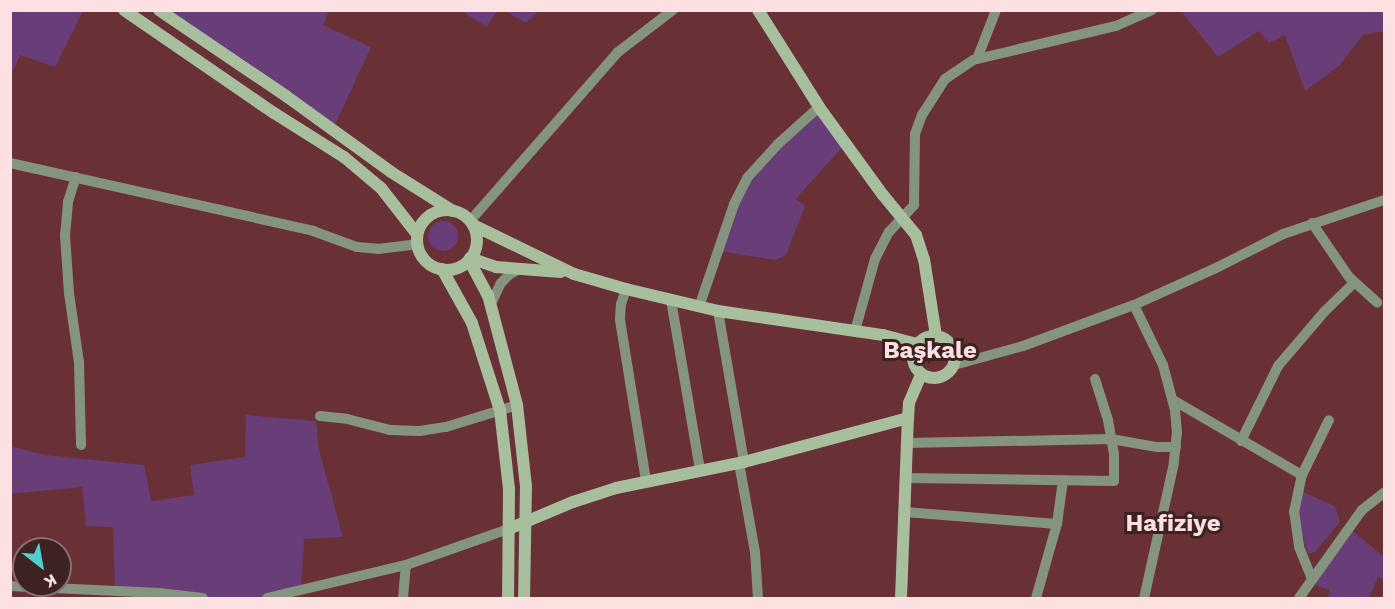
<!DOCTYPE html>
<meta charset="utf-8">
<style>
body{margin:0}
#map{position:relative;width:1395px;height:609px;overflow:hidden;background:#693035;font-family:"Work Sans",sans-serif}
div>[style]{position:absolute}
[style*='--x']{left:calc(var(--x)*1px);top:calc(var(--y)*1px);width:calc(var(--w)*1px);rotate:calc(var(--a)*1deg)}
.green>*{inset:0;background:#683d78}
.round{border-radius:50%}
.street>*{height:10px;margin:-5px;padding:0 5px;transform-origin:5px;border-radius:5px;background:#84947e}
.secondary>*{height:12px;margin:-6px;padding:0 6px;transform-origin:6px;border-radius:6px;background:#a7bf9d}
.secondary>.ring{margin:-6px;padding:0;box-sizing:content-box;background:none;border:12px solid #a7bf9d;border-radius:50%}
span{translate:-50% -50%;white-space:nowrap;text-align:center;line-height:1.15;-webkit-text-stroke:6px #3d2224;paint-order:stroke}
.district-label{font-size:24px;color:#fde0e1;font-weight:700}
.frame{position:absolute;inset:0;border:12px solid #fde0e1;pointer-events:none}
.north{position:absolute;left:12px;top:537px;width:60px;height:60px;box-sizing:border-box;background:#3d2224;border:2px solid #8a6e70;border-radius:50%;rotate:149deg;font-size:16px;font-weight:700;line-height:24px;text-align:center;color:#fde0e1}
.north::after{content:'';display:block;margin:auto;width:21px;height:27px;background:#52cdce;clip-path:polygon(50% 0,100% 100%,50% 72%,0 100%)}
</style>
<div id="map">
<div class="green">
<div style="clip-path:polygon(11px 10px,83px 10px,83px 11px,55px 67px,20px 55px,11px 75px)"></div>
<div style="clip-path:polygon(175px 11px,329px 11px,323px 25px,371px 47px,333px 129px,171px 19px)"></div>
<div style="clip-path:polygon(461px 11px,497px 11px,487px 27px)"></div>
<div style="clip-path:polygon(505px 11px,539px 11px,526px 23px)"></div>
<div style="clip-path:polygon(1181px 11px,1384px 11px,1384px 31px,1363px 35px,1339px 66px,1305px 91px,1285px 35px,1269px 43px,1259px 31px,1218px 57px)"></div>
<div style="clip-path:polygon(819px 107px,845px 144px,796px 199px,805px 206px,786px 255px,775px 260px,718px 251px,741px 190px)"></div>
<div class="round" style="left:428px;top:221px;width:30px;height:30px"></div>
<div style="clip-path:polygon(246px 415px,316px 421px,319px 450px,343px 537px,304px 539px,301px 591px,267px 598px,203px 598px,115px 591px,113px 527px,86px 526px,82px 487px,11px 494px,10px 446px,45px 455px,144px 465px,151px 501px,194px 495px,190px 465px,245px 457px)"></div>
<div style="clip-path:polygon(1303px 492px,1335px 506px,1340px 522px,1315px 552px,1308px 554px,1299px 522px,1299px 504px)"></div>
<div style="clip-path:polygon(1350px 529px,1384px 557px,1384px 579px,1378px 577px,1369px 598px,1328px 598px,1329px 590px,1309px 583px)"></div>
</div>
<div class="street">
<div style="--x:977;--y:59;--w:53;--a:-68.8"></div>
<div style="--x:10;--y:163;--w:311;--a:12.6"></div>
<div style="--x:313;--y:231;--w:47;--a:20"></div>
<div style="--x:357;--y:247;--w:21;--a:5"></div>
<div style="--x:378;--y:249;--w:39;--a:-7"></div>
<div style="--x:76;--y:177;--w:26;--a:108"></div>
<div style="--x:68;--y:202;--w:33;--a:95"></div>
<div style="--x:65;--y:235;--w:58;--a:86.1"></div>
<div style="--x:69;--y:293;--w:70;--a:81.8"></div>
<div style="--x:79;--y:362;--w:83;--a:88.6"></div>
<div style="--x:470;--y:221;--w:225;--a:-48.8"></div>
<div style="--x:618;--y:52;--w:69;--a:-37.4"></div>
<div style="--x:1312;--y:223;--w:65;--a:55.6"></div>
<div style="--x:1349;--y:277;--w:38;--a:42"></div>
<div style="--x:626;--y:289;--w:16;--a:108"></div>
<div style="--x:621;--y:304;--w:16;--a:94"></div>
<div style="--x:620;--y:320;--w:162;--a:80.8"></div>
<div style="--x:671;--y:300;--w:172;--a:80.3"></div>
<div style="--x:491;--y:304;--w:23;--a:-65"></div>
<div style="--x:501;--y:283;--w:13;--a:-45"></div>
<div style="--x:510;--y:274;--w:13;--a:-27"></div>
<div style="--x:1134;--y:305;--w:67;--a:64.2"></div>
<div style="--x:1163;--y:365;--w:47;--a:75.1"></div>
<div style="--x:1175;--y:410;--w:22;--a:85"></div>
<div style="--x:1177;--y:432;--w:31;--a:96"></div>
<div style="--x:1174;--y:463;--w:138;--a:102.5"></div>
<div style="--x:699;--y:307;--w:109;--a:-71.2"></div>
<div style="--x:734;--y:204;--w:30;--a:-63"></div>
<div style="--x:748;--y:177;--w:45;--a:-47.7"></div>
<div style="--x:778;--y:144;--w:55;--a:-42.1"></div>
<div style="--x:718;--y:311;--w:153;--a:80.2"></div>
<div style="--x:855;--y:331;--w:75;--a:-74.5"></div>
<div style="--x:875;--y:259;--w:30;--a:-63"></div>
<div style="--x:889;--y:232;--w:37;--a:-47"></div>
<div style="--x:914;--y:205;--w:71;--a:-89.2"></div>
<div style="--x:915;--y:134;--w:20;--a:-70"></div>
<div style="--x:922;--y:115;--w:43;--a:-57.4"></div>
<div style="--x:945;--y:79;--w:34;--a:-34"></div>
<div style="--x:973;--y:60;--w:147;--a:-13.4"></div>
<div style="--x:1116;--y:26;--w:39;--a:-24"></div>
<div style="--x:954;--y:365;--w:72;--a:-15.4"></div>
<div style="--x:1023;--y:346;--w:118;--a:-20.3"></div>
<div style="--x:1134;--y:305;--w:92;--a:-24.3"></div>
<div style="--x:1218;--y:267;--w:73;--a:-26.9"></div>
<div style="--x:1283;--y:234;--w:107;--a:-18.6"></div>
<div style="--x:1173;--y:400;--w:149;--a:30.2"></div>
<div style="--x:320;--y:416;--w:27;--a:6"></div>
<div style="--x:347;--y:419;--w:44;--a:14.3"></div>
<div style="--x:390;--y:430;--w:30;--a:2"></div>
<div style="--x:420;--y:431;--w:26;--a:-9"></div>
<div style="--x:446;--y:427;--w:74;--a:-17.2"></div>
<div style="--x:1241;--y:441;--w:84;--a:-63.7"></div>
<div style="--x:1278;--y:366;--w:72;--a:-49.5"></div>
<div style="--x:1325;--y:311;--w:40;--a:-44"></div>
<div style="--x:906;--y:443;--w:205;--a:-1.1"></div>
<div style="--x:1111;--y:439;--w:47;--a:9.9"></div>
<div style="--x:1157;--y:447;--w:19;--a:0"></div>
<div style="--x:739;--y:463;--w:90;--a:79.8"></div>
<div style="--x:755;--y:552;--w:46;--a:86.3"></div>
<div style="--x:905;--y:478;--w:209;--a:0.8"></div>
<div style="--x:1114;--y:481;--w:27;--a:-90"></div>
<div style="--x:1114;--y:454;--w:35;--a:-100"></div>
<div style="--x:1108;--y:420;--w:43;--a:-107.6"></div>
<div style="--x:905;--y:512;--w:152;--a:4.5"></div>
<div style="--x:1312;--y:579;--w:35;--a:-112"></div>
<div style="--x:1299;--y:546;--w:34;--a:-98"></div>
<div style="--x:1294;--y:512;--w:38;--a:-78"></div>
<div style="--x:1302;--y:475;--w:61;--a:-63.9"></div>
<div style="--x:10;--y:586;--w:149;--a:2.7"></div>
<div style="--x:159;--y:593;--w:44;--a:6.5"></div>
<div style="--x:267;--y:598;--w:143;--a:-13.4"></div>
<div style="--x:406;--y:565;--w:111;--a:-19.4"></div>
<div style="--x:403;--y:598;--w:33;--a:-85"></div>
<div style="--x:1036;--y:598;--w:77;--a:-74.2"></div>
<div style="--x:1057;--y:524;--w:44;--a:-82.2"></div>
<div style="--x:1299;--y:598;--w:108;--a:-54.4"></div>
<div style="--x:1362;--y:510;--w:28;--a:-38"></div>
</div>
<div class="secondary">
<div style="--x:124;--y:10;--w:182;--a:34.5"></div>
<div style="--x:274;--y:113;--w:83;--a:32.2"></div>
<div style="--x:344;--y:157;--w:48;--a:40"></div>
<div style="--x:381;--y:188;--w:58;--a:52"></div>
<div style="--x:159;--y:10;--w:153;--a:34.1"></div>
<div style="--x:286;--y:96;--w:130;--a:35.9"></div>
<div style="--x:391;--y:172;--w:73;--a:32.2"></div>
<div style="--x:758;--y:10;--w:115;--a:57.8"></div>
<div style="--x:819;--y:107;--w:109;--a:54"></div>
<div style="--x:883;--y:195;--w:52;--a:50.5"></div>
<div style="--x:916;--y:235;--w:25;--a:72"></div>
<div style="--x:924;--y:259;--w:78;--a:81.1"></div>
<div class="ring" style="left:417px;top:210px;width:48px;height:48px"></div>
<div style="--x:473;--y:225;--w:112;--a:25.9"></div>
<div style="--x:574;--y:274;--w:54;--a:16.1"></div>
<div style="--x:626;--y:289;--w:95;--a:13.4"></div>
<div style="--x:718;--y:311;--w:167;--a:8.3"></div>
<div style="--x:883;--y:335;--w:35;--a:15"></div>
<div style="--x:470;--y:258;--w:28;--a:19"></div>
<div style="--x:496;--y:267;--w:65;--a:4.4"></div>
<div style="--x:469;--y:260;--w:40;--a:62"></div>
<div style="--x:488;--y:295;--w:114;--a:75.2"></div>
<div style="--x:517;--y:405;--w:81;--a:83.7"></div>
<div style="--x:526;--y:486;--w:112;--a:91"></div>
<div style="--x:442;--y:269;--w:62;--a:60.9"></div>
<div style="--x:472;--y:323;--w:91;--a:72.2"></div>
<div style="--x:500;--y:410;--w:80;--a:83.5"></div>
<div style="--x:509;--y:489;--w:109;--a:90.5"></div>
<div class="ring" style="left:913px;top:336px;width:30px;height:30px"></div>
<div style="--x:511;--y:528;--w:67;--a:-22.8"></div>
<div style="--x:573;--y:502;--w:45;--a:-18"></div>
<div style="--x:616;--y:488;--w:131;--a:-11.5"></div>
<div style="--x:744;--y:462;--w:170;--a:-15"></div>
<div style="--x:901;--y:598;--w:180;--a:-87.8"></div>
<div style="--x:908;--y:418;--w:15;--a:-86"></div>
<div style="--x:909;--y:403;--w:30;--a:-67"></div>
</div>
<div class="district-label">
<span style="left:930px;top:351px">Başkale</span>
<span style="left:1173px;top:524px">Hafiziye</span>
</div>
<div class="frame"></div>
<div class="north">K</div>
</div>
